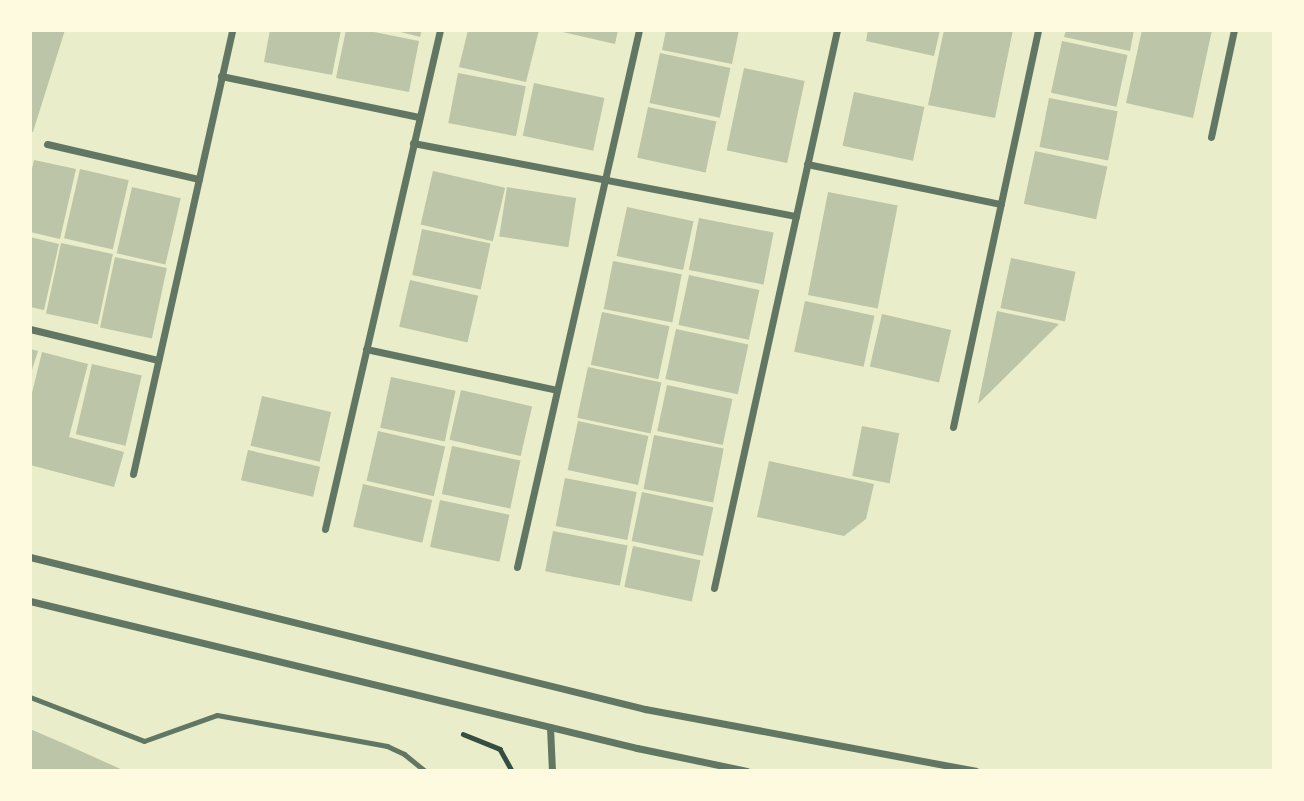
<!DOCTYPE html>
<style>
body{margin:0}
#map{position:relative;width:1304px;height:801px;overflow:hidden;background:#e9edc9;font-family:"Noto Sans",sans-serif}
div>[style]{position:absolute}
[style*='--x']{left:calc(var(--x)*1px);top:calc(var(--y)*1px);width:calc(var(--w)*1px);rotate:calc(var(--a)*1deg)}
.building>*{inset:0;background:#bcc5a7;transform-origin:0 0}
.path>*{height:4.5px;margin:-2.25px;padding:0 2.25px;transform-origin:2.25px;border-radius:2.25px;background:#344e41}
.service>*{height:5px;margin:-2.5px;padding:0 2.5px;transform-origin:2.5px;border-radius:2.5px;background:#617663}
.minor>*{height:7px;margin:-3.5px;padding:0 3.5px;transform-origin:3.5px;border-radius:3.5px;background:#617663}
span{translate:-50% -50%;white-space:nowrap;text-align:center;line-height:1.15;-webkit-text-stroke:7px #fefae0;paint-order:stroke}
.frame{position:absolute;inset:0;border:32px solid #fefae0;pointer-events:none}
</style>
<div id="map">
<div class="building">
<div style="clip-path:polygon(30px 30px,65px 30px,33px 132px,30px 131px)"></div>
<div style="clip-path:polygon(270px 30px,341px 30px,332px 75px,264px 62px)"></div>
<div style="clip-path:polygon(346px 30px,364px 30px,419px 41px,409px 92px,336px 78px)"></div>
<div style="clip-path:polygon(393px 30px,422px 30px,420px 37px)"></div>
<div style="clip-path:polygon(468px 30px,539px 30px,526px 82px,459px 67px)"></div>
<div style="clip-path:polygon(554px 30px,618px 30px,615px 44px)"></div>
<div style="clip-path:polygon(666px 30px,739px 30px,732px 64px,662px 50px)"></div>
<div style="clip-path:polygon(868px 30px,940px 30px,934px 56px,866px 41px)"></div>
<div style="clip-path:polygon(944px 30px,1013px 30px,995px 118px,928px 105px)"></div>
<div style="clip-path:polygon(1066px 30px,1134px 30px,1130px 51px,1064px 37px)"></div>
<div style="clip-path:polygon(1142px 30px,1212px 30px,1193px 118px,1126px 103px)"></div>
<div style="left:1062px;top:41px;width:67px;height:53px;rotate:12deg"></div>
<div style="left:660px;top:53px;width:72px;height:51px;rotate:12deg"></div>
<div style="left:744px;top:68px;width:62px;height:84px;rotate:12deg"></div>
<div style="left:458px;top:73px;width:69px;height:51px;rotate:11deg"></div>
<div style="left:534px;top:83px;width:72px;height:54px;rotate:12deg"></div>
<div style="left:854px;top:92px;width:72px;height:55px;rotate:12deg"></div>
<div style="left:1049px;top:98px;width:70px;height:50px;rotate:11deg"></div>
<div style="left:648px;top:107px;width:70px;height:52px;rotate:12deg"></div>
<div style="left:1035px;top:151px;width:74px;height:54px;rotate:12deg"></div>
<div style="clip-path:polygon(34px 160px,76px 169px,60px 239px,30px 232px,30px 178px)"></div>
<div style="left:80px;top:169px;width:50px;height:71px;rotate:13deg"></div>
<div style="left:433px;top:171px;width:74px;height:55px;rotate:13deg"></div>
<div style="left:132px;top:187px;width:50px;height:68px;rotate:13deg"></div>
<div style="left:507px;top:187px;width:70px;height:50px;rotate:9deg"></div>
<div style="left:828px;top:192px;width:71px;height:105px;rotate:11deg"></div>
<div style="left:627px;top:207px;width:68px;height:50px;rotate:12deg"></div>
<div style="left:699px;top:218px;width:76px;height:53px;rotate:11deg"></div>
<div style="left:422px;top:229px;width:70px;height:47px;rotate:12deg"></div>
<div style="clip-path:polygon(30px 237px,59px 244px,44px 310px,30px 307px)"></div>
<div style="left:61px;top:243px;width:53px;height:72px;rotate:12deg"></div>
<div style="left:115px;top:257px;width:53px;height:72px;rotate:12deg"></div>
<div style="left:1011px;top:258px;width:66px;height:51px;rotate:12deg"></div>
<div style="left:613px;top:261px;width:70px;height:49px;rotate:11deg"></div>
<div style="left:689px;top:275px;width:72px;height:51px;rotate:12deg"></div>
<div style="left:410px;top:280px;width:70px;height:48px;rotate:13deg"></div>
<div style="left:805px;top:301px;width:71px;height:52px;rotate:12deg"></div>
<div style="clip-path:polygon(997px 311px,1059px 324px,978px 404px)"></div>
<div style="left:602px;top:312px;width:69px;height:54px;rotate:12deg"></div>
<div style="left:882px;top:314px;width:71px;height:54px;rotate:13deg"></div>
<div style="left:676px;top:329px;width:74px;height:51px;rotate:12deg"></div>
<div style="clip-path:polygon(30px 349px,38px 351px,30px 376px)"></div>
<div style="clip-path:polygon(42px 352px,88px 364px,69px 437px,124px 452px,114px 487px,30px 465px,30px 401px)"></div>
<div style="left:92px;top:364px;width:51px;height:72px;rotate:13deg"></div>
<div style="left:588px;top:367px;width:75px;height:52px;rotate:12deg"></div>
<div style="left:391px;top:377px;width:66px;height:52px;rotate:12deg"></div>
<div style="left:667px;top:385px;width:67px;height:47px;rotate:12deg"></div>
<div style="left:461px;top:390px;width:73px;height:51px;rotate:13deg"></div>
<div style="left:262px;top:396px;width:71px;height:51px;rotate:13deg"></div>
<div style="left:578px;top:421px;width:72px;height:50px;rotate:12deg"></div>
<div style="left:862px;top:426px;width:38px;height:51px;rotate:11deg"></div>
<div style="left:378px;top:431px;width:69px;height:51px;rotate:13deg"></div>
<div style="left:654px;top:435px;width:71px;height:55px;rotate:11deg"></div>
<div style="left:452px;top:446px;width:70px;height:49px;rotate:12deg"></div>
<div style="left:248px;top:450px;width:74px;height:31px;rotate:13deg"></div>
<div style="clip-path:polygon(769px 461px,874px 484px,866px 519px,844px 536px,757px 517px)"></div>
<div style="left:565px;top:478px;width:73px;height:49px;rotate:11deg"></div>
<div style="left:363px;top:484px;width:71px;height:44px;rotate:13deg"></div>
<div style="left:642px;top:492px;width:73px;height:50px;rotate:12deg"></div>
<div style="left:440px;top:500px;width:71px;height:48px;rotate:12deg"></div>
<div style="left:553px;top:531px;width:76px;height:41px;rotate:11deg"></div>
<div style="left:633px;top:546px;width:69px;height:42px;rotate:12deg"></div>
<div style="clip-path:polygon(30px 729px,65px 744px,125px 771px,30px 771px)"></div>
</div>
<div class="path">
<div style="--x:463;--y:734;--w:40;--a:22"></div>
<div style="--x:500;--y:749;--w:25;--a:61"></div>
</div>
<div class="service">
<div style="--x:30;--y:697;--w:122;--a:21.1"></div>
<div style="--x:144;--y:741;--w:77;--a:-19.6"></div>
<div style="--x:217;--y:715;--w:173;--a:10.3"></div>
<div style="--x:387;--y:746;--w:19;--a:25"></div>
<div style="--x:404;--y:754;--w:27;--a:39"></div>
</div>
<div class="minor">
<div style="--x:221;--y:76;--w:202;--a:11.7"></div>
<div style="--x:1211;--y:137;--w:109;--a:-77.9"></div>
<div style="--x:413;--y:143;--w:390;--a:10.8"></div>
<div style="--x:47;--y:144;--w:156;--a:13"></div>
<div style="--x:807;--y:164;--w:198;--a:11.7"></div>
<div style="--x:30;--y:329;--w:132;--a:13.6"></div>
<div style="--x:366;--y:349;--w:195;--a:12.1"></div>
<div style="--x:953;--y:427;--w:406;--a:-77.9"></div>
<div style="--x:133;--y:474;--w:455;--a:-77.4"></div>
<div style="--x:325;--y:529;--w:512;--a:-77.02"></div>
<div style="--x:30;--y:557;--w:634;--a:13.88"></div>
<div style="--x:645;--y:709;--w:336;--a:10.6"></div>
<div style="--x:517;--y:567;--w:551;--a:-77.2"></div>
<div style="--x:714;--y:588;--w:571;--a:-77.57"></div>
<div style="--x:30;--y:601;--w:625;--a:13.61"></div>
<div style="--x:637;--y:748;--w:112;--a:11.8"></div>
<div style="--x:550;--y:727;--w:44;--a:87.4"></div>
</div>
<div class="frame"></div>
</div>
